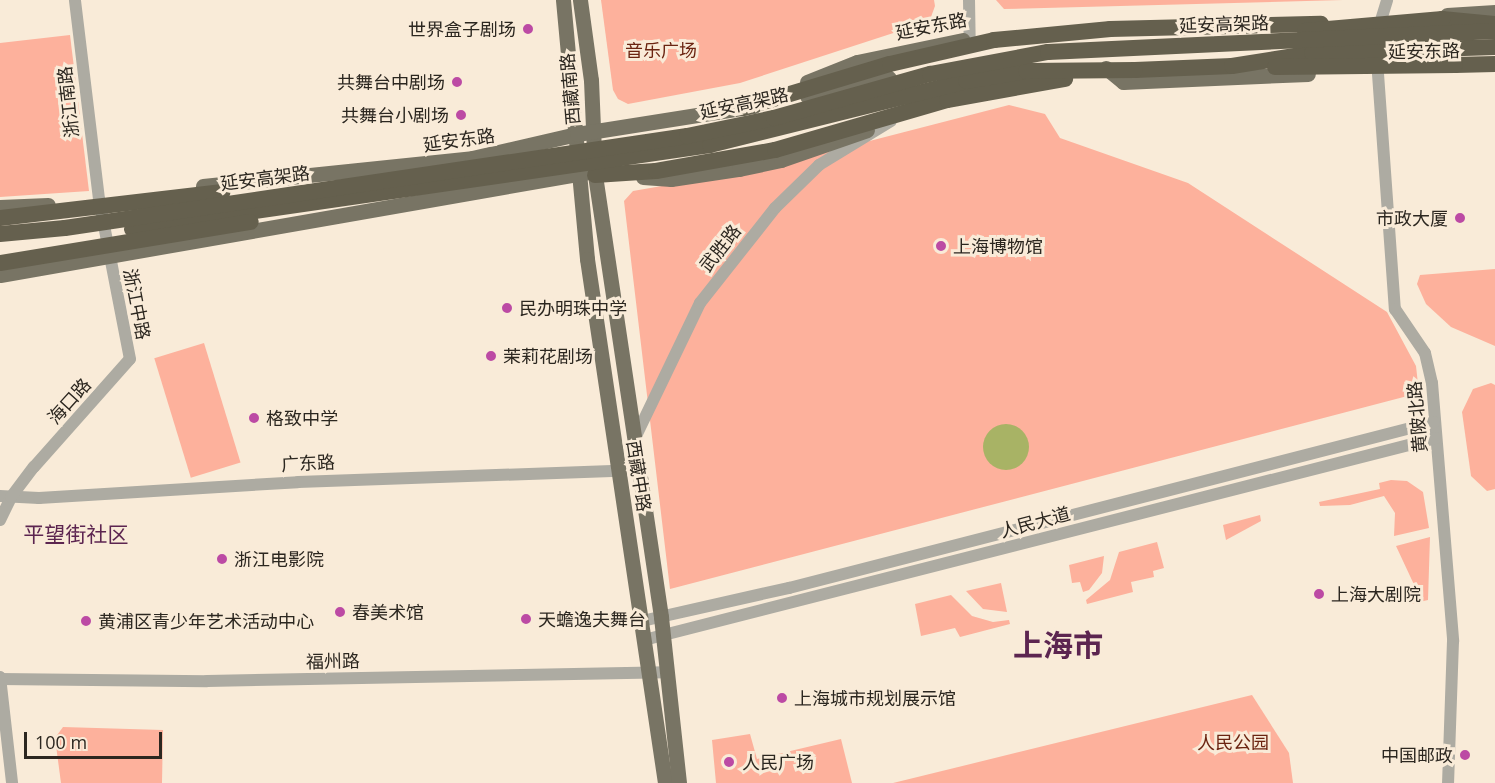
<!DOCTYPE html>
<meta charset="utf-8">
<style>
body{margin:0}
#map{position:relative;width:1495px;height:783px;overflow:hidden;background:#f9ebd8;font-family:"Open Sans","Noto Sans SC",sans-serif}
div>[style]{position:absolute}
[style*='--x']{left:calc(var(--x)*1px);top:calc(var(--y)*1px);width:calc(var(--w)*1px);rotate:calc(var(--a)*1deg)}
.green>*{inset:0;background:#fdb19c;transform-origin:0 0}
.water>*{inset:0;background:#a8b365}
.round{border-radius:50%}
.minor>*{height:12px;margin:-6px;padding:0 6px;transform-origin:6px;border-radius:6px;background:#adaba2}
.major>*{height:15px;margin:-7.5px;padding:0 7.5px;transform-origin:7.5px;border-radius:7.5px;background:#787464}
.highway>*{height:16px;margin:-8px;padding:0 8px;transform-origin:8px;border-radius:8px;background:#65604e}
.highway-bridge>*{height:16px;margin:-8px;padding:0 8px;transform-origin:8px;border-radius:8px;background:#65604e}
.dots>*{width:16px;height:16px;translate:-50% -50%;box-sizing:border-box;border:3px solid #f9ebd8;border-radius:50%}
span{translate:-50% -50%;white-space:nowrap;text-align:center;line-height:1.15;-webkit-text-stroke:6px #f9ebd8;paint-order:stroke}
.street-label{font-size:18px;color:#2c2720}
.poi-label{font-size:18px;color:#2c2720}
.right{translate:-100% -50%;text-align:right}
.left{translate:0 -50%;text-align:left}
.park-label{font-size:18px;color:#6b2411}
.quarter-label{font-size:21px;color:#5c2550}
.town-label{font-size:30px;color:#5c2550;font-weight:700}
.scale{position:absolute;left:24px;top:732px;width:138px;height:27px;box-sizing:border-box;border:3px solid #2c2720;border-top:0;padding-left:8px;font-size:18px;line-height:21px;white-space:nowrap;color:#2c2720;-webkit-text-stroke:4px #f9ebd8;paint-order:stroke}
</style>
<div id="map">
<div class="green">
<div style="clip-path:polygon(601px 0,934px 0,935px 6px,931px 17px,918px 25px,740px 83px,628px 104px,618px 99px,613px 90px)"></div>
<div style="clip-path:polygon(996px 0,1343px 0,1004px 9px)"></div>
<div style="clip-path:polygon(70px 35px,89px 191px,0 197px,0 43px)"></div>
<div style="clip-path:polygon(1009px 105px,1045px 114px,1060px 138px,1188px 183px,1387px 312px,1416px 366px,1419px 393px,670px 589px,624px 201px,633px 191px,765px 168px)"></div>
<div style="clip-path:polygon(1495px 269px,1495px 346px,1451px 327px,1426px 304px,1417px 284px,1420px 275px)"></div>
<div style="left:204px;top:343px;width:125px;height:52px;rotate:73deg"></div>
<div style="clip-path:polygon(1491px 383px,1495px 385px,1495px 489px,1487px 491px,1471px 476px,1462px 412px,1473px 389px)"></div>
<div style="clip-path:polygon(1391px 480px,1407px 481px,1423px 492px,1429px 528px,1394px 536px,1395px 513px,1384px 496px,1350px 505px,1320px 506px,1319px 502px,1380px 489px,1379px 483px)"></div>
<div style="clip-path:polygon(1260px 515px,1261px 521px,1226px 540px,1223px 525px)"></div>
<div style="clip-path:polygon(1430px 537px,1428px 600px,1411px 604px,1410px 597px,1418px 595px,1417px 591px,1396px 546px)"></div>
<div style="clip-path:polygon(1157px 542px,1164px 568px,1153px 571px,1154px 577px,1131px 582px,1133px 592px,1087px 604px,1086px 600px,1110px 580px,1119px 552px)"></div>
<div style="clip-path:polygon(1104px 556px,1102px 573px,1089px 590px,1083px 592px,1080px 582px,1072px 583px,1069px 565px)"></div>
<div style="clip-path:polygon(1001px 583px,1007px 612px,983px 609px,966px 591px)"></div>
<div style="clip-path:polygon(951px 595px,972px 616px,993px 622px,1009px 620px,1010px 624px,960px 637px,955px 628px,921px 636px,915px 604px)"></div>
<div style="clip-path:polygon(1252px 695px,1289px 753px,1293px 783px,893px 783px)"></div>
<div style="clip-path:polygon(63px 727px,163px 730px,162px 783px,61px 783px,55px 738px)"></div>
<div style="clip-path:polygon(750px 734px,757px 759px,841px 739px,852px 783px,716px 783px,712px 740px)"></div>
</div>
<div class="water">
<div class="round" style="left:983px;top:424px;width:46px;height:46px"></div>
</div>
<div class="minor">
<div style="--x:969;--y:0;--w:39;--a:89"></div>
<div style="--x:1378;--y:30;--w:31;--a:-73"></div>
<div style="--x:1377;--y:60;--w:250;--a:85.9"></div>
<div style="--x:1395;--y:309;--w:53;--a:55.7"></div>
<div style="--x:1425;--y:353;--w:31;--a:77"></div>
<div style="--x:1432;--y:383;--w:259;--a:85.3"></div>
<div style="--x:1453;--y:641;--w:142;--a:92"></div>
<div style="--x:636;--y:436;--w:148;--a:-64.3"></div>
<div style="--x:700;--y:303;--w:121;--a:-51.7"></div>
<div style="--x:775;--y:208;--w:62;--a:-44.3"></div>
<div style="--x:819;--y:165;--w:84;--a:-31.4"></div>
<div style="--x:0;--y:496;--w:39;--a:3"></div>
<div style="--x:39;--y:498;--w:259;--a:-3.5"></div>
<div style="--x:298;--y:482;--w:321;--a:-2"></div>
<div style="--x:0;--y:520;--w:25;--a:-64"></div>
<div style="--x:11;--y:497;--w:38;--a:-53"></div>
<div style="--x:34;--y:467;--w:144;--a:-48.4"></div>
<div style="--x:130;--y:359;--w:163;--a:-101"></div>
<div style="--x:99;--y:199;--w:200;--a:-96.9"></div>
<div style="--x:642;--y:621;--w:151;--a:-12.7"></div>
<div style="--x:789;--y:588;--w:666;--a:-14.43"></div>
<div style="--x:644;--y:640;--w:817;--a:-14.31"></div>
<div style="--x:0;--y:677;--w:107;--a:83.5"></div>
<div style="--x:0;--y:679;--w:207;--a:0.6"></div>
<div style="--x:207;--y:681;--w:459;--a:-1.1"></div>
</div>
<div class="major">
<div style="--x:563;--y:0;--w:260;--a:84.7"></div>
<div style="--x:587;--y:259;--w:530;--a:81.53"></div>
<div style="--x:580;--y:0;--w:81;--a:82.2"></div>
<div style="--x:591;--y:80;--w:95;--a:87.6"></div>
<div style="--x:595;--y:175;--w:447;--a:81.5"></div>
<div style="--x:661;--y:617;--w:167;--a:83.8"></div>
<div style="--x:1447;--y:15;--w:48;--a:-3.6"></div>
<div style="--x:1106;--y:68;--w:22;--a:39"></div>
<div style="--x:1123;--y:82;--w:185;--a:-2.5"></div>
<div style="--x:807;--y:82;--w:54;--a:-21.8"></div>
<div style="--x:857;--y:62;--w:108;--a:-11.7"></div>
<div style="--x:807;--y:96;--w:84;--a:-12.4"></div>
<div style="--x:643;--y:177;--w:28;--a:4"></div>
<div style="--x:671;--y:179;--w:69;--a:-8.4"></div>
<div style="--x:739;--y:169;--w:43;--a:-12.1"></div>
<div style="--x:781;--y:160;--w:91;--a:-19.2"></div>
<div style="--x:203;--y:186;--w:270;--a:-5.9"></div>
<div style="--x:472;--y:158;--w:108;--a:-12.9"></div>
<div style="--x:577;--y:134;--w:179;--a:-9"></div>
<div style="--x:0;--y:207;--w:48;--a:-2.4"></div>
<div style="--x:0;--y:275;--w:615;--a:-9.92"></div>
</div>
<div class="highway">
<div style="--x:1442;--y:19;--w:53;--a:5.4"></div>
<div style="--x:1455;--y:65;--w:40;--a:-1.4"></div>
<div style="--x:1135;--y:70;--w:97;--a:-2.4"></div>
<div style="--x:743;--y:108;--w:153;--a:-16.7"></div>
<div style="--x:890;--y:64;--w:107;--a:-13"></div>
<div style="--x:994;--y:40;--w:117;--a:-5.4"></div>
<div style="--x:1110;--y:29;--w:211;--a:-1.4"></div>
<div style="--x:595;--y:175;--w:61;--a:-3.8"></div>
<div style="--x:656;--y:171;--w:121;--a:-10"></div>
</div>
<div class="highway-bridge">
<div style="--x:1305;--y:31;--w:138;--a:-5"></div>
<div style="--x:1232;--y:66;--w:81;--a:-9.2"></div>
<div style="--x:1312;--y:53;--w:183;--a:-1.9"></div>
<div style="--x:1275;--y:67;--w:180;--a:-0.6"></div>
<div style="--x:775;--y:150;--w:179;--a:-16.2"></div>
<div style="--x:947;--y:100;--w:120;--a:-10.1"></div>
<div style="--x:0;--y:218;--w:224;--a:-6.7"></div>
<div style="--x:132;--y:229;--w:584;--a:-8.27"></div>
<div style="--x:710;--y:145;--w:264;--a:-14"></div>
<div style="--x:966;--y:81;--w:61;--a:-9.5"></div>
<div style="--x:1026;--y:71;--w:109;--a:-0.5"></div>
<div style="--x:0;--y:234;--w:65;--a:-5.3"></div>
<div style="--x:65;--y:228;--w:629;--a:-8.41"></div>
<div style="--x:687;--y:136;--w:89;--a:-11.7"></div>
<div style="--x:774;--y:118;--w:162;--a:-15.8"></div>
<div style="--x:930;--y:74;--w:120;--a:-10.6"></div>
<div style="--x:1048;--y:52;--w:447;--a:-2.7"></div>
<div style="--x:0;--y:263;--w:254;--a:-9.3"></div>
</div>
<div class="dots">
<div style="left:528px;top:29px;background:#bc4aa4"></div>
<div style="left:457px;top:82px;background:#bc4aa4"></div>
<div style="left:461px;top:115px;background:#bc4aa4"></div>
<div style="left:1460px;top:218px;background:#bc4aa4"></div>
<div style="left:941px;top:246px;background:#bc4aa4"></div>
<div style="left:507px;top:308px;background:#bc4aa4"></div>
<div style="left:491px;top:356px;background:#bc4aa4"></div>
<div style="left:254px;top:418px;background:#bc4aa4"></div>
<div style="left:222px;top:559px;background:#bc4aa4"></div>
<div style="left:1319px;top:594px;background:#bc4aa4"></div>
<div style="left:340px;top:612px;background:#bc4aa4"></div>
<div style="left:526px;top:619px;background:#bc4aa4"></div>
<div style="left:86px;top:621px;background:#bc4aa4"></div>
<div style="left:782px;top:698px;background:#bc4aa4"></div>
<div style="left:1465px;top:755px;background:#bc4aa4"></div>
<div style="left:729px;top:762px;background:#bc4aa4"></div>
</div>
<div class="street-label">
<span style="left:1224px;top:24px;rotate:-2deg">延安高架路</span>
<span style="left:931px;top:26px;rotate:-11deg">延安东路</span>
<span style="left:1424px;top:51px;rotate:-1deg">延安东路</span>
<span style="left:570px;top:89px;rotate:-95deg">西藏南路</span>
<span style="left:68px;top:102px;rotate:-96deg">浙江南路</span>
<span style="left:744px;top:103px;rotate:-12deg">延安高架路</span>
<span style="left:459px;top:140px;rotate:-8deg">延安东路</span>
<span style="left:265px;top:178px;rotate:-7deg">延安高架路</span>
<span style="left:720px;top:248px;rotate:-52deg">武胜路</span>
<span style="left:137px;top:304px;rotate:79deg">浙江中路</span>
<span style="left:69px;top:401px;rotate:-48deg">海口路</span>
<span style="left:1417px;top:417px;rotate:-95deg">黄陂北路</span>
<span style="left:308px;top:463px;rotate:-3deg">广东路</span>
<span style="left:639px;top:476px;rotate:81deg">西藏中路</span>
<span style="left:1035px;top:522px;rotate:-15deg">人民大道</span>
<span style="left:333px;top:661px;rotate:-1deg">福州路</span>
</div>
<div class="poi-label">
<span class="right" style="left:516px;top:29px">世界盒子剧场</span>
<span class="right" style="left:445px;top:82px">共舞台中剧场</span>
<span class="right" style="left:449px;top:115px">共舞台小剧场</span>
<span class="right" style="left:1448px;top:218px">市政大厦</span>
<span class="left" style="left:953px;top:246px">上海博物馆</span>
<span class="left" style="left:519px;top:308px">民办明珠中学</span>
<span class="left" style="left:503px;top:356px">茉莉花剧场</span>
<span class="left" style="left:266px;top:418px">格致中学</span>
<span class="left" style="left:234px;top:559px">浙江电影院</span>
<span class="left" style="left:1331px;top:594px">上海大剧院</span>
<span class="left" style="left:352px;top:612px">春美术馆</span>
<span class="left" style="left:538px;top:619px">天蟾逸夫舞台</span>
<span class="left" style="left:98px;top:621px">黄浦区青少年艺术活动中心</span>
<span class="left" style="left:794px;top:698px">上海城市规划展示馆</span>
<span class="right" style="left:1453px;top:755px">中国邮政</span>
<span class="left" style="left:742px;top:762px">人民广场</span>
</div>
<div class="park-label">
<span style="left:661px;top:50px">音乐广场</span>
<span style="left:1233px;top:742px">人民公园</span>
</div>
<div class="quarter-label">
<span style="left:76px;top:534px">平望街社区</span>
</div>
<div class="town-label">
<span style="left:1058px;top:645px">上海市</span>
</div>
<div class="scale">100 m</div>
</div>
